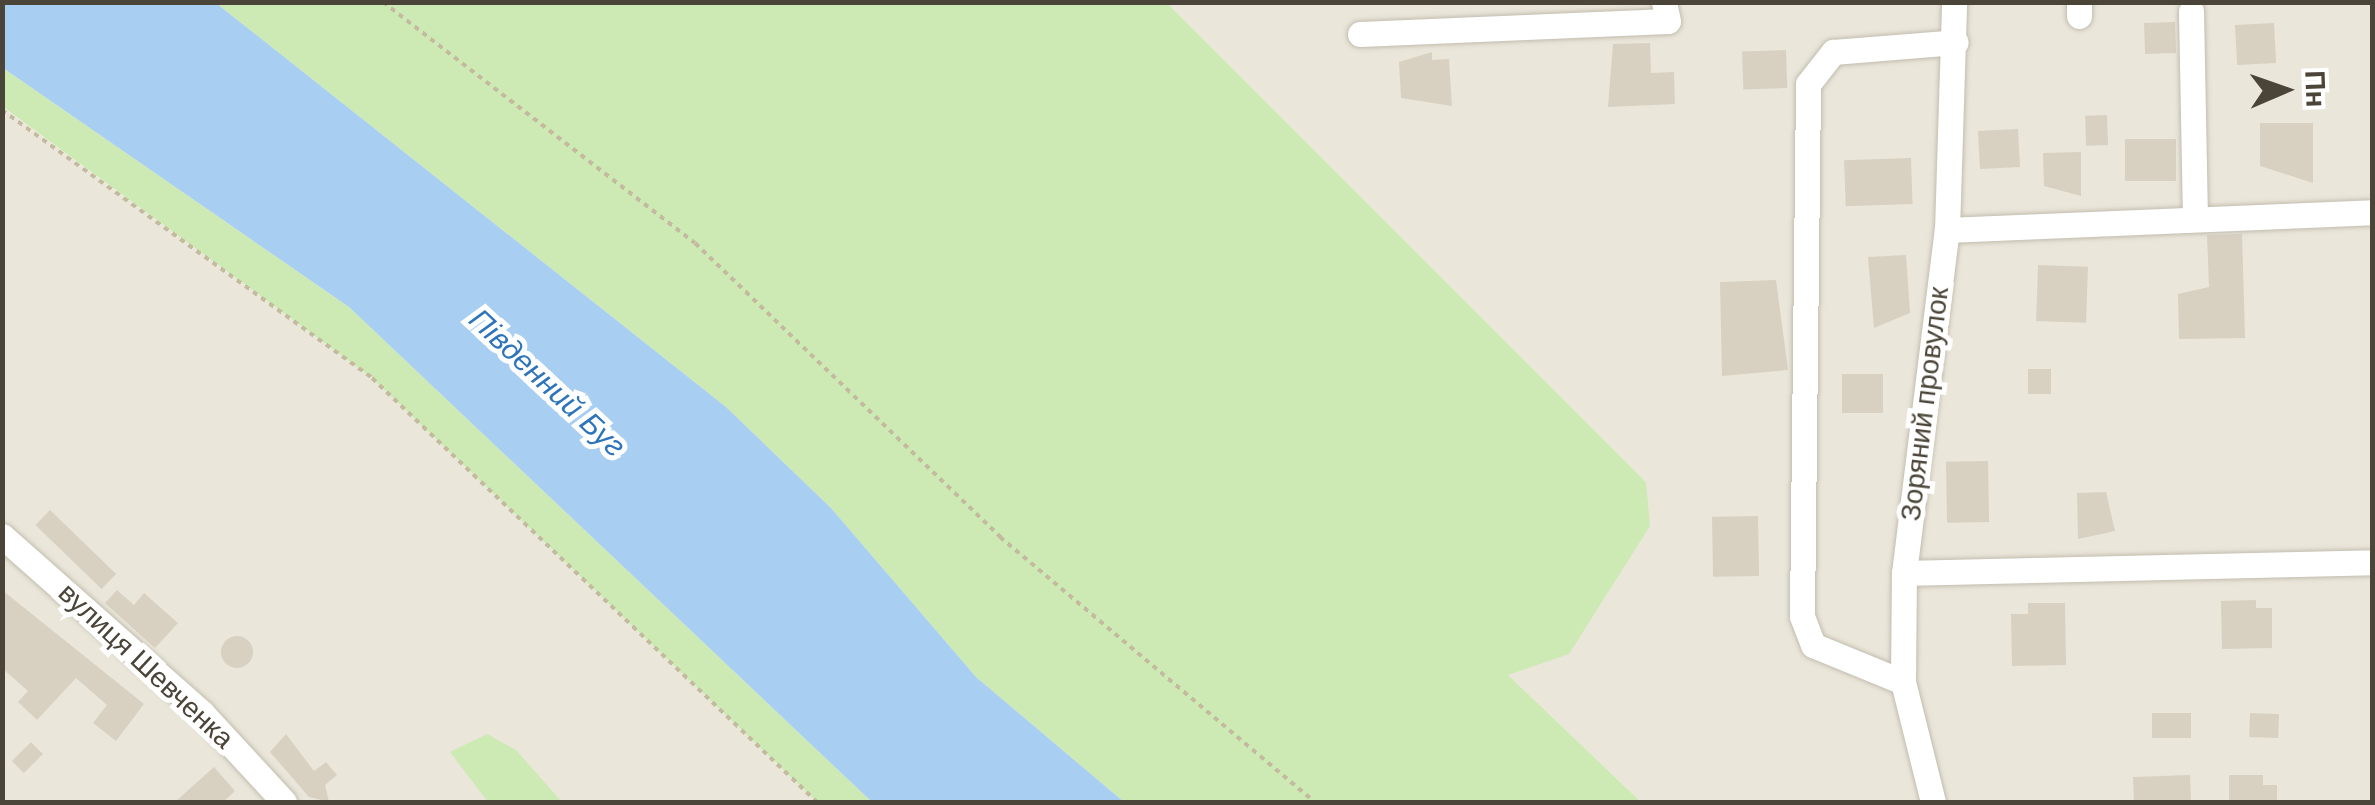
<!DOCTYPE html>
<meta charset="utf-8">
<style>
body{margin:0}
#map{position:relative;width:2375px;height:805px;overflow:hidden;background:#f6f4ec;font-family:"DM Sans",sans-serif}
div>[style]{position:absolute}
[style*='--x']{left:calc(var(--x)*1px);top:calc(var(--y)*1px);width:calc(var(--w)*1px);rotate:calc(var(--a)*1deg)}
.residential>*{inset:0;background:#eae6da}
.green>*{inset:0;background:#cdeab4}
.water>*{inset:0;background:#a8cef2}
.building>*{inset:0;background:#d8d1c1;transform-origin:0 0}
.round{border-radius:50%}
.path>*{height:4px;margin-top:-2px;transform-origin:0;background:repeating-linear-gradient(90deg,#c4ba9f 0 5px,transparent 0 10px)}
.roads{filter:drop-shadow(0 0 2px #c2bdae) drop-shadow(0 0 2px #c2bdae)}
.minor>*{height:25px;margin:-12.5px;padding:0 12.5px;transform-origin:12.5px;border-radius:12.5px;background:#fff}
span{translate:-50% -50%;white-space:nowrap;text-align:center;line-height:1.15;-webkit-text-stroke:10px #fff;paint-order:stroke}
.street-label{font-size:28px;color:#4b4539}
.water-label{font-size:30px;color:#2e74ba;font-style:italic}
.frame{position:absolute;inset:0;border:5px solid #4b4539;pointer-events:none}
.north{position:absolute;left:2235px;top:40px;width:100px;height:100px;-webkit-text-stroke:8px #fff;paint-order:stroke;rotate:88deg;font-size:28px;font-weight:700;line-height:40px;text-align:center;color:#4b4539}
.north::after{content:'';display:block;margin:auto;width:35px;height:45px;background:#4b4539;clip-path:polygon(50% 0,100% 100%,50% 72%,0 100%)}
</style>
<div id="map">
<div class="residential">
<div style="clip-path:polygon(1167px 3px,2372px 3px,2372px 802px,1641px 802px,1508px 675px,1646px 482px)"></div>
<div style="clip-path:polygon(2px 107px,372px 378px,817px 802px,3px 802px)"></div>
</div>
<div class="green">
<div style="clip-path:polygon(216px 3px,1167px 3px,1646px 482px,1650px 526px,1569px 654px,1508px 675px,1641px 802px,1124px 802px,976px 677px,831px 508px,726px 407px)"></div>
<div style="clip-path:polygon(3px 68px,349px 307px,872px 802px,817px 802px,372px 378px,3px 107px)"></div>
<div style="clip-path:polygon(487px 734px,516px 750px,562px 802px,488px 802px,450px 752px)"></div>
</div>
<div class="water">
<div style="clip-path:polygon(3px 2px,216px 3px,726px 407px,831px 508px,976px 677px,1124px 802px,872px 802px,349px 307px,3px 68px)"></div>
</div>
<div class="building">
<div style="left:2175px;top:22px;width:31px;height:31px;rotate:88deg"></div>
<div style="left:2274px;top:23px;width:40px;height:39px;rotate:87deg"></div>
<div style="clip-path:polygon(1650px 43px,1651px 73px,1674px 72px,1675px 104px,1608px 107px,1613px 44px)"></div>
<div style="left:1786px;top:50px;width:38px;height:44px;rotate:88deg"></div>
<div style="clip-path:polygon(1432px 52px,1432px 60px,1449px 59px,1452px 106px,1401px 98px,1399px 62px)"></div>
<div style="left:2107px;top:115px;width:30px;height:22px;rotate:88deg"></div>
<div style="clip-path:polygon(2260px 123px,2313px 123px,2313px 183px,2260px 166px)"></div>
<div style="left:2018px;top:129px;width:38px;height:40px;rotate:87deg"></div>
<div style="left:2125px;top:139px;width:51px;height:42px"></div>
<div style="clip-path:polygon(2081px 152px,2081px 196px,2044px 186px,2043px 153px)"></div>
<div style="left:1911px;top:158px;width:46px;height:67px;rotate:88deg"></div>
<div style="clip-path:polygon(2242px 234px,2245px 338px,2179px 339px,2178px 294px,2209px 287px,2207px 235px)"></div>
<div style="clip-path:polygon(1906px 255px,1910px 313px,1874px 328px,1868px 257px)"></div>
<div style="left:2038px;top:265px;width:50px;height:56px;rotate:2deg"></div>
<div style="clip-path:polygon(1776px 280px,1788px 370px,1722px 376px,1720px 282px)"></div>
<div style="left:2028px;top:369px;width:23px;height:25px"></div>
<div style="left:1842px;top:374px;width:41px;height:39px"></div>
<div style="left:1988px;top:461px;width:61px;height:42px;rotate:89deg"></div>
<div style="clip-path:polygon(2106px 492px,2115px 531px,2078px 539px,2077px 493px)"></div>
<div style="left:50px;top:510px;width:92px;height:21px;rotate:44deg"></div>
<div style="left:1758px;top:516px;width:60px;height:46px;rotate:89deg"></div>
<div style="clip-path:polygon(2px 590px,144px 704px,116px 741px,93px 723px,107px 705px,76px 678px,37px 720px,18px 702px,28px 691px,2px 668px)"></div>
<div style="clip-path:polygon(117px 590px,134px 605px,144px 593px,178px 623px,155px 648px,105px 603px)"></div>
<div style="clip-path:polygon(2256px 600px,2256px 608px,2272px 608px,2272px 648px,2222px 649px,2221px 601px)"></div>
<div style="clip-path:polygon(2028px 603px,2065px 603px,2066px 665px,2012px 666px,2011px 614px,2028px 614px)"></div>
<div class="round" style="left:221px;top:636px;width:32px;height:32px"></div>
<div style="left:2152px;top:713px;width:39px;height:25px"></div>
<div style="left:2250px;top:713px;width:29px;height:24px;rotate:2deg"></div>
<div style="clip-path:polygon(286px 734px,314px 771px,326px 762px,337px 775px,325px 785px,329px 802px,309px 797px,270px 752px)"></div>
<div style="left:31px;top:742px;width:17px;height:27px;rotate:45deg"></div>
<div style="clip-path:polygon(214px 767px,235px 791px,223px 802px,175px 802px)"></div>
<div style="left:2190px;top:775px;width:27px;height:57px;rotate:88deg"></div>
<div style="clip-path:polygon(2229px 775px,2263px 775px,2263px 785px,2277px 785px,2277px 802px,2229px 802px)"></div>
</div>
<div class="path">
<div style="--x:383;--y:2;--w:394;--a:37.7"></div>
<div style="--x:695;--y:243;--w:424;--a:43.9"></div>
<div style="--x:1000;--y:537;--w:412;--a:40.1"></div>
<div style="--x:2;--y:110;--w:457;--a:35.9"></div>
<div style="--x:372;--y:378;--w:615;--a:43.62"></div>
</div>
<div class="roads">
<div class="minor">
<div style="--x:2079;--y:2;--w:14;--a:90"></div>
<div style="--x:2191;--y:11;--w:205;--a:88.9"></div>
<div style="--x:1360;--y:34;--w:308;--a:-2.4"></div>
<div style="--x:1668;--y:21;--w:19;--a:-102"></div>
<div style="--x:1947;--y:230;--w:425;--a:-2.4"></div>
<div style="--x:2;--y:536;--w:267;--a:41.5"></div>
<div style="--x:202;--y:713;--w:121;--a:47.3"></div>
<div style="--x:1904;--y:573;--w:468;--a:-1.3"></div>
<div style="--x:1903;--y:682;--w:97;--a:-157.7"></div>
<div style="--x:1813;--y:645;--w:31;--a:-111"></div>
<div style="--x:1802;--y:616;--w:532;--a:-89.35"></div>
<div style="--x:1808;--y:84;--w:41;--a:-52"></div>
<div style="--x:1833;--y:52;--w:123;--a:-4.6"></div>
<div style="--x:1933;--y:802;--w:124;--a:-104"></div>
<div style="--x:1903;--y:682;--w:109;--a:-89.5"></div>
<div style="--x:1904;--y:573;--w:346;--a:-82.9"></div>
<div style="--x:1947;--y:230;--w:228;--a:-88.2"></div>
</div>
</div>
<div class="street-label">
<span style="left:1925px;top:404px;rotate:-83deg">Зоряний провулок</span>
<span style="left:146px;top:666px;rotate:43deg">вулиця Шевченка</span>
</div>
<div class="water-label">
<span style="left:547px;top:383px;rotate:43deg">Південний Буг</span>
</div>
<div class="frame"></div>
<div class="north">Пн</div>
</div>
